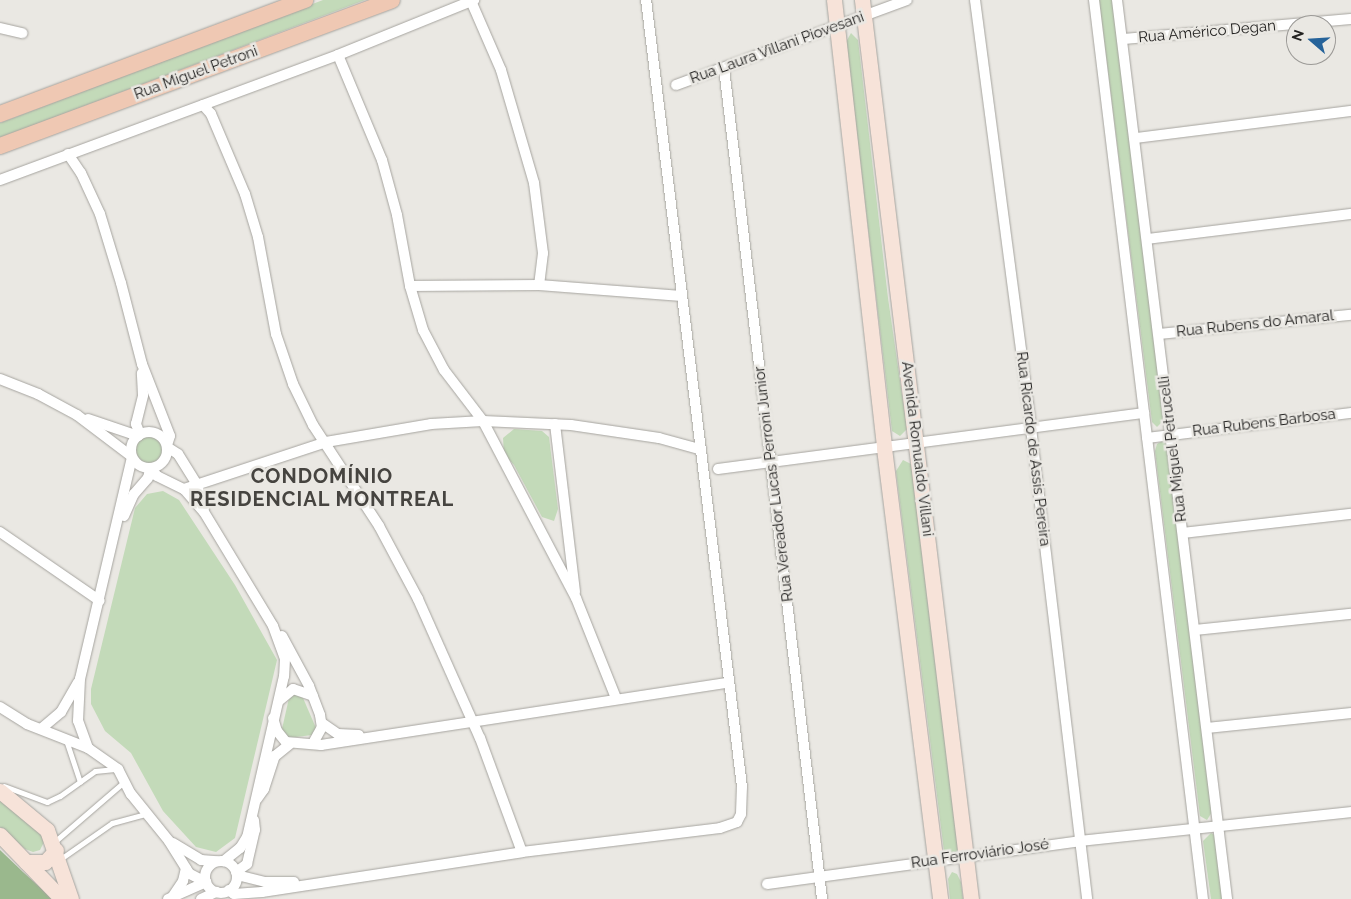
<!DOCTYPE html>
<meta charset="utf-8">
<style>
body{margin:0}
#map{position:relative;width:1351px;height:899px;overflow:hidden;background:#eae8e3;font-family:Raleway,sans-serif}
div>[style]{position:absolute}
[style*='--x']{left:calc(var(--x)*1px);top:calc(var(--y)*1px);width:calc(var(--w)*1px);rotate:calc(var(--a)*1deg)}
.green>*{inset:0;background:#c3dab9}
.round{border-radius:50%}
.forest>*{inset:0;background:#9ab88d}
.roads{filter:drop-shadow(0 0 1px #a6a49f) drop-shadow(0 0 1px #a6a49f)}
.lane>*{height:5px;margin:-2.5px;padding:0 2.5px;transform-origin:2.5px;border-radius:2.5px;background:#fff}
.street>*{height:10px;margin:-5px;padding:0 5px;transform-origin:5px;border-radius:5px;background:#fff}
.street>.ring{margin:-5px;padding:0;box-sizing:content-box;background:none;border:10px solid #fff;border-radius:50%}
.secondary>*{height:15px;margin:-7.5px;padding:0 7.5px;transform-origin:7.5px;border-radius:7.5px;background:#f7e3d9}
.primary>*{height:16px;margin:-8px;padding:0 8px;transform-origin:8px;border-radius:8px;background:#efc8b3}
span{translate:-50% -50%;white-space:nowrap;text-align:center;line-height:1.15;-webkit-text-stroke:5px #eae8e3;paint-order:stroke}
.street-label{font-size:15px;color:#242322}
.district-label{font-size:20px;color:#464440;font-weight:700;letter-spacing:1px}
.north{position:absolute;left:1286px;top:15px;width:50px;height:50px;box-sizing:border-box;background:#eae8e3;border:1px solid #9b9996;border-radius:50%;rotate:289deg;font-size:14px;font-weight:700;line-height:20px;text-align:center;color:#242322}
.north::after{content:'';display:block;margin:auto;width:18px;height:22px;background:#26639a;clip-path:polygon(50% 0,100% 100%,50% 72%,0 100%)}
</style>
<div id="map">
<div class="green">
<div style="clip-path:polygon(323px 0,365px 0,0 138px,0 123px)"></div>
<div style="clip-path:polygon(1099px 0,1114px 0,1165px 419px,1157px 427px,1152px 422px)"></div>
<div style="clip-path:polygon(851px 33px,858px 40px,888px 298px,907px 429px,900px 436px,892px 431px,846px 42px)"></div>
<div style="clip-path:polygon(514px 429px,542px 431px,549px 437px,558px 509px,554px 521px,542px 517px,514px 465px,504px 454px,503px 438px)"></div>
<div class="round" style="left:136px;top:436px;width:28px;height:28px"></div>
<div style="clip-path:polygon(1162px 441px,1168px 445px,1212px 812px,1207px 820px,1200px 816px,1155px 451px,1157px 444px)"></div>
<div style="clip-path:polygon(903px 460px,911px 464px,958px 849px,956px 855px,944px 851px,896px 471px)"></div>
<div style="clip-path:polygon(163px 491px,179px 500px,235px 585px,277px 660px,235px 838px,216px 852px,196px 847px,163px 811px,131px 753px,105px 731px,91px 704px,91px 689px,135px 508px,147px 494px)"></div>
<div style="clip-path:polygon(296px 694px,303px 698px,316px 728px,312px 735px,288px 738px,282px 729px,289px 698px)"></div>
<div style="clip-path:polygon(0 797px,42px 831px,45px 840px,40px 850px,33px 852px,25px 849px,0 827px)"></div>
<div style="clip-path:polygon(1211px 833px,1215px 835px,1223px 899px,1211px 899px,1203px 841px)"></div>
<div style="clip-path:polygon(952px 872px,957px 874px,961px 882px,963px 899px,950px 899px,948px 879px)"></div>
</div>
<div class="forest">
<div style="clip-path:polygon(0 850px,23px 872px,53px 899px,0 899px)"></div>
</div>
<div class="roads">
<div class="lane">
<div style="--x:66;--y:740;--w:44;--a:71.6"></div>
<div style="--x:4;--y:786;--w:46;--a:20.4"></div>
<div style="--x:47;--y:802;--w:14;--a:-25"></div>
<div style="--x:60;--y:796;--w:43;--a:-35.5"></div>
<div style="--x:95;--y:771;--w:20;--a:-6"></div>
<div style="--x:53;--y:843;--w:94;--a:-40.7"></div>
<div style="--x:59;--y:860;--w:65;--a:-34.9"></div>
<div style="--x:112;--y:823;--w:35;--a:-15"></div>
</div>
<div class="street">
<div style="--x:975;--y:0;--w:432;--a:82.5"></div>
<div style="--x:1031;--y:428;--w:474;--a:83.2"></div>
<div style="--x:1094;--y:0;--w:906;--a:83.09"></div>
<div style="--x:1117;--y:0;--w:906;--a:83.02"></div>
<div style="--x:471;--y:1;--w:75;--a:66.5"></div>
<div style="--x:501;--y:70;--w:118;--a:73.7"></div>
<div style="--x:534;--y:183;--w:71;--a:82.7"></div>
<div style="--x:543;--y:253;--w:32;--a:97"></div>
<div style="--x:0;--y:28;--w:23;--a:13"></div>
<div style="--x:1123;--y:39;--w:229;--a:-5"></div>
<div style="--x:338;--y:55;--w:114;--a:67.3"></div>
<div style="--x:382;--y:160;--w:57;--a:74.7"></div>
<div style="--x:397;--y:215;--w:72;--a:79.6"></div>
<div style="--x:410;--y:286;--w:46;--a:73.5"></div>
<div style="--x:423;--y:330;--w:45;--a:62.3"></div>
<div style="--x:444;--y:370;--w:64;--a:52.6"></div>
<div style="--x:483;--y:421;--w:200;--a:62.3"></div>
<div style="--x:576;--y:598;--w:108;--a:68.2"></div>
<div style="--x:724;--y:68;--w:837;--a:83.27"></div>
<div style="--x:676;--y:85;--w:246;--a:-20.2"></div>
<div style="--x:203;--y:105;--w:12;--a:48"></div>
<div style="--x:211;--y:114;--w:87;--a:67"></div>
<div style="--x:245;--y:194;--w:45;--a:73.2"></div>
<div style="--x:258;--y:237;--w:99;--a:79.5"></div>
<div style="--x:276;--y:334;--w:53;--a:71.2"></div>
<div style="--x:293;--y:384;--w:46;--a:64"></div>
<div style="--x:313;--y:425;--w:121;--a:56.8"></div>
<div style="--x:379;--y:526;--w:83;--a:61.9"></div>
<div style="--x:418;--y:599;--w:152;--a:66"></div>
<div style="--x:480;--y:738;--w:121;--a:69.8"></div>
<div style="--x:1136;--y:138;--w:217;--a:-7.2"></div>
<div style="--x:68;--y:154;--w:23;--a:56"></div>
<div style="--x:81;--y:173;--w:45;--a:65.1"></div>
<div style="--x:100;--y:214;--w:72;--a:73.1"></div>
<div style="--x:121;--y:283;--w:84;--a:75.5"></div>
<div style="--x:142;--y:364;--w:77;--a:68.7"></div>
<div style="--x:170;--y:436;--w:9;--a:108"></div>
<div style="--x:0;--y:180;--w:360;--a:-20.3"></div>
<div style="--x:338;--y:55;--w:147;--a:-22"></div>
<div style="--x:1147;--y:239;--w:206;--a:-7"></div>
<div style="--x:410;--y:286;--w:129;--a:-0.4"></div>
<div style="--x:539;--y:285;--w:143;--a:4.4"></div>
<div style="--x:1159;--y:334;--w:193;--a:-5.7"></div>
<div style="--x:0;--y:379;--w:41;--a:21.5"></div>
<div style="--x:38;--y:394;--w:44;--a:28.3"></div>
<div style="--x:77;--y:415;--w:68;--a:37.2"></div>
<div style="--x:88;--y:419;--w:53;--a:18.8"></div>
<div style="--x:555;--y:424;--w:169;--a:83.2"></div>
<div class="ring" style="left:131px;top:432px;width:26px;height:26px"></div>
<div style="--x:140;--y:434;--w:11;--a:-112"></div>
<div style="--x:136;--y:424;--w:30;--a:-76"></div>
<div style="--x:143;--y:395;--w:22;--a:-93"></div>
<div style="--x:1147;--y:438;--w:206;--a:-7"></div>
<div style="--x:167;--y:447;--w:13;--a:32"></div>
<div style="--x:178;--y:454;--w:36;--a:58"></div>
<div style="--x:197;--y:485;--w:24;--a:73"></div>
<div style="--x:151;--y:469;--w:9;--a:49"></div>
<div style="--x:157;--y:476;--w:30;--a:26"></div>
<div style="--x:184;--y:489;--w:30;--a:49"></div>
<div style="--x:204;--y:512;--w:133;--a:58.8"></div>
<div style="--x:273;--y:626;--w:35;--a:70"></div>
<div style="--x:285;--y:659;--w:17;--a:93"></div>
<div style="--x:284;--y:676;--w:165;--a:102.9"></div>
<div style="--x:247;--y:837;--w:13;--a:122"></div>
<div style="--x:240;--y:848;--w:21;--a:141"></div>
<div style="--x:718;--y:469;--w:430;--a:-7.5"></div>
<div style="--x:184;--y:489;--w:150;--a:-18.3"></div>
<div style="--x:326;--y:442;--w:107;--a:-9.7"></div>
<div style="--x:431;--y:424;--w:52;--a:-3.3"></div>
<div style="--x:483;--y:421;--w:88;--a:2.6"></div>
<div style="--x:571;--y:425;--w:89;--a:8.4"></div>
<div style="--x:659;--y:438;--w:41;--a:15.4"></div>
<div style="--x:124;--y:516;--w:24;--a:-66"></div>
<div style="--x:134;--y:494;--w:21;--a:-49"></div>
<div style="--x:148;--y:478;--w:9;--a:-77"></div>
<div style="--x:0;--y:532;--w:121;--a:34.6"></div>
<div style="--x:1183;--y:533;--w:169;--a:-6.5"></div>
<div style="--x:1195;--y:630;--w:157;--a:-5.9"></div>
<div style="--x:282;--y:636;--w:57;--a:61.6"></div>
<div style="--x:309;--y:686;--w:31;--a:69"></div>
<div style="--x:320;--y:715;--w:12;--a:81"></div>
<div style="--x:322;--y:727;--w:18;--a:119"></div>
<div style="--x:280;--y:700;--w:17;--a:-40"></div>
<div style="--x:293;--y:689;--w:21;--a:19"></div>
<div style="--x:0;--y:707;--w:32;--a:32"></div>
<div style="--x:27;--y:724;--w:66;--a:21.5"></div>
<div style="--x:88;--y:748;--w:37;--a:35"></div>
<div style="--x:118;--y:769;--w:28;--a:63"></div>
<div style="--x:131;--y:794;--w:60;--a:51"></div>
<div style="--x:169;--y:841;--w:39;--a:58"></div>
<div style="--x:190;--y:874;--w:18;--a:27"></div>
<div style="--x:273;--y:718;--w:14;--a:73"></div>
<div style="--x:277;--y:731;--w:14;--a:51"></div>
<div style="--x:286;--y:742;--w:35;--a:5"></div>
<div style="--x:321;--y:745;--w:412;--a:-8.7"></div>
<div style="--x:322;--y:723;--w:19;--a:35"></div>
<div style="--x:338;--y:734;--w:21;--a:3"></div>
<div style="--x:42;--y:728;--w:25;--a:-40"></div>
<div style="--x:61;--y:712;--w:34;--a:-60"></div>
<div style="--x:1207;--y:728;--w:145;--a:-5.9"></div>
<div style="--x:88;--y:748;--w:29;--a:-110"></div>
<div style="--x:78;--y:721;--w:42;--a:-87.3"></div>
<div style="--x:80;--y:679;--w:227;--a:-76.8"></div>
<div style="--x:257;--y:799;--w:12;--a:-55"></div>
<div style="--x:264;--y:789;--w:35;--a:-72"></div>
<div style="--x:275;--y:756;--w:19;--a:-39"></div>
<div style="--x:173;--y:843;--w:33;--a:31"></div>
<div style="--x:201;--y:860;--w:16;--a:4"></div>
<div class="ring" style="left:205px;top:861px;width:22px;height:22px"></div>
<div style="--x:236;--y:872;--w:14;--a:-36"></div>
<div style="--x:247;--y:864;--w:35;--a:-77"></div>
<div style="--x:255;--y:830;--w:10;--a:-96"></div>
<div style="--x:237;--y:875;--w:29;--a:14"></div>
<div style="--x:265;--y:882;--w:29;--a:0"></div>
<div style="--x:767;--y:884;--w:316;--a:-7.8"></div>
<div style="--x:1080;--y:841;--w:273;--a:-6.1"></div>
<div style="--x:229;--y:890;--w:6;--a:39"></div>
<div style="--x:234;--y:894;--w:28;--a:-4"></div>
<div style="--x:262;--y:892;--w:263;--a:-8.7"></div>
<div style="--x:522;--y:852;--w:199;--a:-6.9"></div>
<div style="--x:720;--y:828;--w:18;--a:-19"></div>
<div style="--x:737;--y:822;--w:9;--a:-63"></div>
<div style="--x:741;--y:814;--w:27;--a:-88"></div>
<div style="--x:742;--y:787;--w:793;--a:-96.95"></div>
<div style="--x:173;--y:896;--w:18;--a:-56"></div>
<div style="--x:183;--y:881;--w:13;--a:-77"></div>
<div style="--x:168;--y:899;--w:42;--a:-24.1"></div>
<div style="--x:201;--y:899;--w:17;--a:-25"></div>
</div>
<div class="secondary">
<div style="--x:834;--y:0;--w:451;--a:83.6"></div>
<div style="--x:884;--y:448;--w:454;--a:82.9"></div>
<div style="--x:862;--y:0;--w:906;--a:83.09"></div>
<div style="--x:0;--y:791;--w:61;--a:39.7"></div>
<div style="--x:47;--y:830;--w:73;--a:70.8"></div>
<div style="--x:0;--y:835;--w:89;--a:45.9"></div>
<div style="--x:26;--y:862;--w:19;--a:0"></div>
<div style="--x:45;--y:862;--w:16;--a:-47"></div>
</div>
<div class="primary">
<div style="--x:0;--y:114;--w:326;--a:-20.5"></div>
<div style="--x:0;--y:146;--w:418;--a:-20.4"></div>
</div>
</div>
<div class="street-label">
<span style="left:1207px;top:32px;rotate:-5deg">Rua Américo Degan</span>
<span style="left:777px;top:48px;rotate:-20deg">Rua Laura Villani Piovesani</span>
<span style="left:196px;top:73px;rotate:-20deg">Rua Miguel Petroni</span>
<span style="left:1255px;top:324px;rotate:-6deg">Rua Rubens do Amaral</span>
<span style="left:1264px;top:423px;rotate:-7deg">Rua Rubens Barbosa</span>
<span style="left:917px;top:449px;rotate:83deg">Avenida Romualdo Villani</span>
<span style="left:1033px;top:449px;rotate:83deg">Rua Ricardo de Assis Pereira</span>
<span style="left:1173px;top:449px;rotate:-97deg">Rua Miguel Petrucelli</span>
<span style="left:774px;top:484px;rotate:-97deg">Rua Vereador Lucas Perroni Junior</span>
<span style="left:980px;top:854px;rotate:-8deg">Rua Ferroviário José</span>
</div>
<div class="district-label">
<span style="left:322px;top:488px">CONDOMÍNIO<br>RESIDENCIAL MONTREAL</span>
</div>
<div class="north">N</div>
</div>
